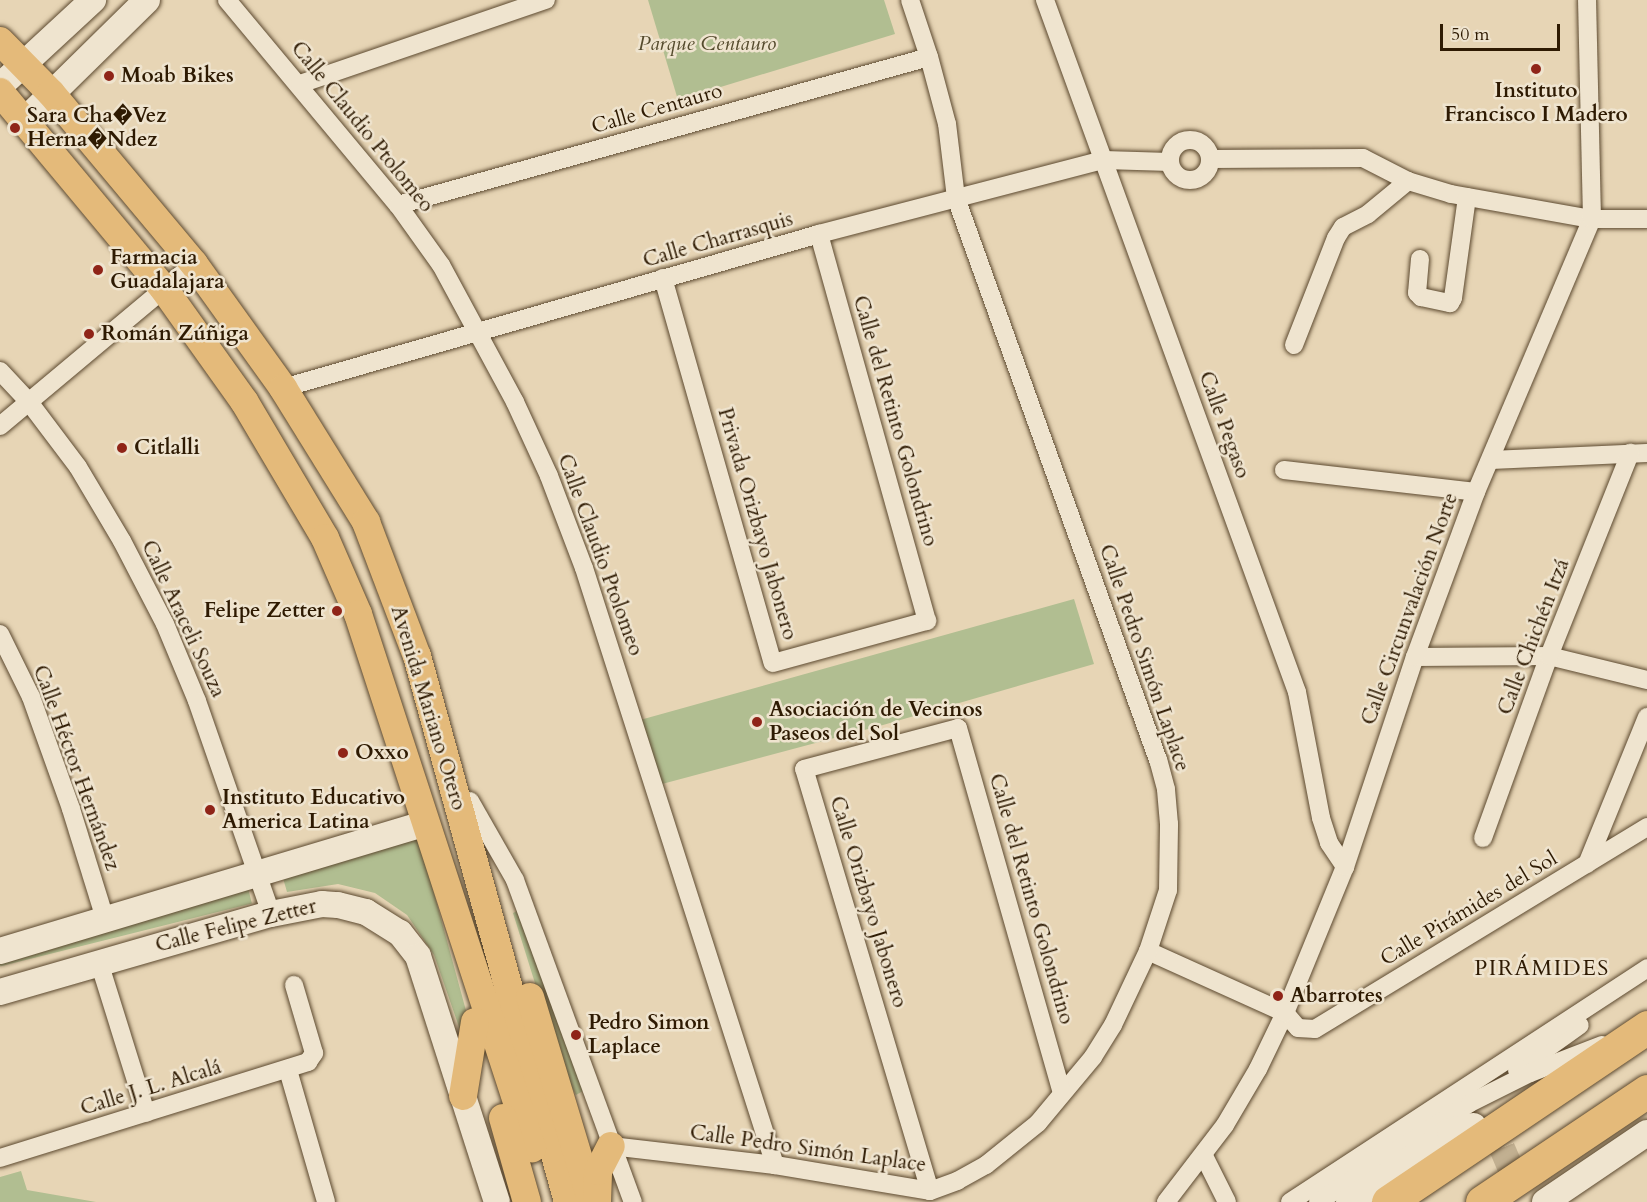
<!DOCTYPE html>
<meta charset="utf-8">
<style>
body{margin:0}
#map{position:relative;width:1647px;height:1202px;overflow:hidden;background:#e7d5b5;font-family:Cardo,serif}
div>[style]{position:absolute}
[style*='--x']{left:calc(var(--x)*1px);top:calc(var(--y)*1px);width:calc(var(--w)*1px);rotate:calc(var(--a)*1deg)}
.green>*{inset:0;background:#b1be91;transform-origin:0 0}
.secondary-tunnel>*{height:26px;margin-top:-13px;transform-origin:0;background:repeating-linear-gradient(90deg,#c2b091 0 26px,transparent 0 39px)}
.roads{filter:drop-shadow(0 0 2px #5c492f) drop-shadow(0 0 2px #5c492f)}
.street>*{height:18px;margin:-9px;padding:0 9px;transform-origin:9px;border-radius:9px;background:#efe4cf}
.street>.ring{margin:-9px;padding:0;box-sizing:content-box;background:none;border:18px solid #efe4cf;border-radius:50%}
.secondary>*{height:26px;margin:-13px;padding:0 13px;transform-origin:13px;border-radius:13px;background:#efe4cf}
.primary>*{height:28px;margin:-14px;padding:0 14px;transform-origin:14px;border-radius:14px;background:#e4ba7a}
.highway>*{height:33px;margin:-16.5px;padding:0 16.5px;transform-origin:16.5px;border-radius:16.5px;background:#e4ba7a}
.dots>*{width:16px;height:16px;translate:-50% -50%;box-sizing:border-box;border:3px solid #efe4cf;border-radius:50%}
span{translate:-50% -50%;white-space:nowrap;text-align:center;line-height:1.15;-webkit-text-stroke:5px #efe4cf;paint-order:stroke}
.park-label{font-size:21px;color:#554b2d;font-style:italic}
.poi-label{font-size:21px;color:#2e1a02;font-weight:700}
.left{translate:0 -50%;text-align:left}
.right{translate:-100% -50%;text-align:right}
.street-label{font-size:21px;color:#2e1a02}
.neighbourhood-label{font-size:22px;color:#2e1a02;letter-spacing:1.5px}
.scale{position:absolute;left:1440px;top:24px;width:120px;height:27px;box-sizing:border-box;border:3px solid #2e1a02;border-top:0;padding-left:8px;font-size:18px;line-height:21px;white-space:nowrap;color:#2e1a02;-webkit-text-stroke:4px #efe4cf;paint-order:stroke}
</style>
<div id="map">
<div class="green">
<div style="clip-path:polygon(648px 0,884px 0,895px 34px,678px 100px)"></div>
<div style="clip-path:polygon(1074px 599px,1094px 664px,883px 725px,662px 784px,640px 720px)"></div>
<div style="clip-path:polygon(419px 838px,471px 1029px,466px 1047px,434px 955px,407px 915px,375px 893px,338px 884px,287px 892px,283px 878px)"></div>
<div style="left:248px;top:888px;width:16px;height:259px;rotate:76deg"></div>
<div style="clip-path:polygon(517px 911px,583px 1091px,576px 1095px,562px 1069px,513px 913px)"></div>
<div style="clip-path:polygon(21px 1171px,27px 1190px,96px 1202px,0 1202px,0 1177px)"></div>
</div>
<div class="secondary-tunnel">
<div style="--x:1473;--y:1126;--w:18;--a:29"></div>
<div style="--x:1489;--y:1135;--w:18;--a:45"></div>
<div style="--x:1502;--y:1148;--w:23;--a:67"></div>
<div style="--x:1511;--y:1169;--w:23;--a:90"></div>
</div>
<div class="roads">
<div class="street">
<div style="--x:227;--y:0;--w:267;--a:50.2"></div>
<div style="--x:398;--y:205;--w:74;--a:54.4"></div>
<div style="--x:441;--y:265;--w:156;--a:61.6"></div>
<div style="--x:515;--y:402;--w:81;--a:65.3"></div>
<div style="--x:549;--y:476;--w:98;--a:69.2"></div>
<div style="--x:584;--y:568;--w:627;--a:72.26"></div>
<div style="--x:1045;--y:0;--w:736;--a:69.99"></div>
<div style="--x:1297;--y:692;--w:128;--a:79.2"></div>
<div style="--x:1321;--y:818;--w:26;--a:72"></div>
<div style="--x:1329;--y:843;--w:29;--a:56"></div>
<div style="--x:300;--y:84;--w:260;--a:-18.9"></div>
<div class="ring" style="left:1170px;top:140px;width:22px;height:22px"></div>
<div style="--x:1211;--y:159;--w:152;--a:-0.4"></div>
<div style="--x:1363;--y:158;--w:51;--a:27.1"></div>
<div style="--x:1408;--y:181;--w:45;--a:16.8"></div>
<div style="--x:1451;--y:194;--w:143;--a:10.1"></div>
<div style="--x:1592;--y:219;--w:55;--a:0"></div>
<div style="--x:398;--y:205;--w:551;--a:-15.57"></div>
<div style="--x:1420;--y:259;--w:34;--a:95"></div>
<div style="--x:1417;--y:293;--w:6;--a:45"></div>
<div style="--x:1421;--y:297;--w:30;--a:12"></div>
<div style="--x:1450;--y:303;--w:6;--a:-59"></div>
<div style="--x:1453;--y:298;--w:102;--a:-82.1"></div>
<div style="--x:663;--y:278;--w:400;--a:74.1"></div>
<div style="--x:773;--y:663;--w:160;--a:-15.3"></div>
<div style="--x:927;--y:621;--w:402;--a:-105.6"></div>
<div style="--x:1294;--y:345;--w:115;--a:-68.6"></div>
<div style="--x:1336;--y:238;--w:13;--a:-58"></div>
<div style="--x:1343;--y:227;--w:28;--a:-27"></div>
<div style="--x:1368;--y:214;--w:52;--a:-39.5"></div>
<div style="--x:0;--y:371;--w:42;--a:46.9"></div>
<div style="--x:29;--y:402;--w:81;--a:53"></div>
<div style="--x:78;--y:467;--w:86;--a:59.3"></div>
<div style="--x:122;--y:541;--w:93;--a:62.6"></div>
<div style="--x:165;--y:624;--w:83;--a:67.4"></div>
<div style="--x:197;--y:701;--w:225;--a:70.8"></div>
<div style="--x:283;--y:388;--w:558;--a:-16.03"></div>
<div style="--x:819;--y:234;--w:294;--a:-14.6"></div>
<div style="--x:1104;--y:160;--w:66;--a:1.7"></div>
<div style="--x:0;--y:426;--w:253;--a:-39.9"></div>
<div style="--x:1491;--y:460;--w:156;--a:-2.6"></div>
<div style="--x:1284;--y:470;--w:193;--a:6.5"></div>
<div style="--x:0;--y:634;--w:70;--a:63.8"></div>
<div style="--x:31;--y:697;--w:119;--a:70.3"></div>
<div style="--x:71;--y:809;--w:115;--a:72.8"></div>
<div style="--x:1415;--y:657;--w:134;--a:-0.4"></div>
<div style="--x:1549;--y:656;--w:101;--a:13.8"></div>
<div style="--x:470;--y:801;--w:91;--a:60.3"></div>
<div style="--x:515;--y:880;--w:343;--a:69.9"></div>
<div style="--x:1483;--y:838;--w:194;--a:-70.1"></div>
<div style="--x:1549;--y:656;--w:219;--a:-68.2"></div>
<div style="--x:1587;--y:864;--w:159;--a:-67.8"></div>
<div style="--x:1148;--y:951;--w:150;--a:24.3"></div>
<div style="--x:1285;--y:1013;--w:20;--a:49"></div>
<div style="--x:1298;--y:1028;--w:17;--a:3"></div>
<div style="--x:1315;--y:1029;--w:389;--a:-31.3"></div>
<div style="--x:99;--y:962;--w:158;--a:72.7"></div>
<div style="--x:288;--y:1070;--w:137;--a:73.9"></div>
<div style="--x:1517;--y:1070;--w:77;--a:-35.5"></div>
<div style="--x:611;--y:1146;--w:165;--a:6.6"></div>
<div style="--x:775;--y:1165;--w:157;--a:9.5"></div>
<div style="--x:930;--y:1191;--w:29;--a:-20"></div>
<div style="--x:957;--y:1181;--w:33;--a:-29"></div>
<div style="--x:986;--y:1165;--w:67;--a:-38.9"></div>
<div style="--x:1038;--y:1123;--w:86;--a:-50.2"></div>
<div style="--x:1093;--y:1057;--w:38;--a:-58"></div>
<div style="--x:1113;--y:1025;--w:82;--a:-64.7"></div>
<div style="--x:1148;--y:951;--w:64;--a:-71.8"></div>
<div style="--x:1168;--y:890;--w:66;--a:-89.1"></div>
<div style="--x:1169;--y:824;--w:35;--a:-95"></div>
<div style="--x:1166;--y:789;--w:30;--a:-105"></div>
<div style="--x:1158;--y:760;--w:597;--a:-109.77"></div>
<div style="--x:956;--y:198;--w:75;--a:-96.9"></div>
<div style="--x:947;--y:124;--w:69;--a:-105"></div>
<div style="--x:929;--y:57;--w:60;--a:-108.4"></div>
<div style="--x:1204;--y:1156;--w:51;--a:63.4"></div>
<div style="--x:0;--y:1158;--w:323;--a:-17.3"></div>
<div style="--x:308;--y:1062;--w:11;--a:-56"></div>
<div style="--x:314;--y:1053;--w:71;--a:-106.4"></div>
<div style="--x:930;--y:1191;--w:440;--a:-106.6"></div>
<div style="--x:804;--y:769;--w:159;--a:-14.9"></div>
<div style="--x:958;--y:728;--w:380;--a:74.1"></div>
<div style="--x:1166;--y:1202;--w:97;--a:-52.5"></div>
<div style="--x:1225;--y:1125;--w:65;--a:-59.5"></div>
<div style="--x:1258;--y:1069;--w:62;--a:-64.3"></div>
<div style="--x:1285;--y:1013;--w:158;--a:-67.7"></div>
<div style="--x:1345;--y:867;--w:221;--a:-71.6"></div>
<div style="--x:1415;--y:657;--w:176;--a:-69.7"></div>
<div style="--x:1476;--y:492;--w:297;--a:-67"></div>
<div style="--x:1592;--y:219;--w:219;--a:-91.3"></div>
<div style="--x:1290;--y:1202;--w:427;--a:-33.2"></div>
<div style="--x:1318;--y:1202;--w:181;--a:-33.1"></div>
<div style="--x:1470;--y:1103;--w:67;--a:-26.6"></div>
<div style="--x:1530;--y:1073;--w:77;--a:-21.3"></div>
</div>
<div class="secondary">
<div style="--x:0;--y:86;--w:127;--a:-42.8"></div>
<div style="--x:25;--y:120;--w:171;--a:-44.5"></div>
<div style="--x:0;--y:951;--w:445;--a:-16.7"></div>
<div style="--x:0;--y:992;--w:282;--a:-16.1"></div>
<div style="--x:271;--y:914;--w:52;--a:-11.1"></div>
<div style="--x:322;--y:904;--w:16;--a:4"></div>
<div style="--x:338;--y:905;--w:29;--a:14"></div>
<div style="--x:366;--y:912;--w:40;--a:32"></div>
<div style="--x:400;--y:933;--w:29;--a:52"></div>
<div style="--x:418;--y:956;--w:258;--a:72.2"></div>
<div style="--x:1349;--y:1202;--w:123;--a:-35.1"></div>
<div style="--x:1450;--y:1131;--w:24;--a:-12"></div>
<div style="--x:1545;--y:1202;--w:123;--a:-34.1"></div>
</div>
<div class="primary">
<div style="--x:0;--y:41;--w:73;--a:45.6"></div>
<div style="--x:51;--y:93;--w:223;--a:50.1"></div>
<div style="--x:194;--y:264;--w:153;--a:54.3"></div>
<div style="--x:283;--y:388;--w:158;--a:58.2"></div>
<div style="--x:366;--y:522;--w:143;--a:69.2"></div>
<div style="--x:417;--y:656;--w:566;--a:74.54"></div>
<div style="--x:0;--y:92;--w:256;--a:50.2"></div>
<div style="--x:164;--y:289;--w:138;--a:54.5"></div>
<div style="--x:244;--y:401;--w:159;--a:59.4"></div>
<div style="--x:325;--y:538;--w:83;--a:66.5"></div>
<div style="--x:358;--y:614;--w:562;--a:71.95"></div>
<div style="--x:530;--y:997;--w:214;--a:73.2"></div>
<div style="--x:463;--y:1096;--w:75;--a:-80.8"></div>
<div style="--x:503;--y:1118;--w:87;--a:74.1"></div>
<div style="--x:597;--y:1202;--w:31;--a:-88"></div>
<div style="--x:598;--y:1171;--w:28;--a:-63"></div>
</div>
<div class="highway">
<div style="--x:1388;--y:1202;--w:313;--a:-34"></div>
<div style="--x:1482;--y:1202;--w:199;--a:-33.9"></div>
</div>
</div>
<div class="dots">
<div style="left:1536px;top:69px;background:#8f2418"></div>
<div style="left:109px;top:76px;background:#8f2418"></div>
<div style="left:15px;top:128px;background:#8f2418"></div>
<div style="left:98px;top:270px;background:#8f2418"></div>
<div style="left:89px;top:334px;background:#8f2418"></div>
<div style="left:122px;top:448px;background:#8f2418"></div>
<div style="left:337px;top:611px;background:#8f2418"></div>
<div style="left:757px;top:722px;background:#8f2418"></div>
<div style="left:343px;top:753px;background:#8f2418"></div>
<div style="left:210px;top:810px;background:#8f2418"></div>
<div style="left:1278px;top:996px;background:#8f2418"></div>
<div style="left:576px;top:1035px;background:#8f2418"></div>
</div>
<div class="park-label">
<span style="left:707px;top:44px">Parque Centauro</span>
</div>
<div class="poi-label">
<span class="left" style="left:121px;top:76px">Moab Bikes</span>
<span style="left:1536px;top:103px">Instituto<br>Francisco I Madero</span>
<span class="left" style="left:27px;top:128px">Sara Cha�Vez<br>Herna�Ndez</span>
<span class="left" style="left:110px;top:270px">Farmacia<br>Guadalajara</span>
<span class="left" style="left:101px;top:334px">Román Zúñiga</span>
<span class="left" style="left:134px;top:448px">Citlalli</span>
<span class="right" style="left:325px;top:611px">Felipe Zetter</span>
<span class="left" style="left:769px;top:722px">Asociación de Vecinos<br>Paseos del Sol</span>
<span class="left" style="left:355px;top:753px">Oxxo</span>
<span class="left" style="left:222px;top:810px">Instituto Educativo<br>America Latina</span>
<span class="left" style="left:1290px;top:996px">Abarrotes</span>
<span class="left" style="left:588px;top:1035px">Pedro Simon<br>Laplace</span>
</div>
<div class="street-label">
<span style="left:657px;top:109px;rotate:-16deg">Calle Centauro</span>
<span style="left:362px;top:127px;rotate:51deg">Calle Claudio Ptolomeo</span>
<span style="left:718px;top:240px;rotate:-16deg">Calle Charrasquis</span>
<span style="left:895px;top:421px;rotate:74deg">Calle del Retinto Golondrino</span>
<span style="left:1224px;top:425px;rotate:70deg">Calle Pegaso</span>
<span style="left:757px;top:524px;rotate:74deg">Privada Orizbayo Jabonero</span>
<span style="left:600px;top:555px;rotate:70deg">Calle Claudio Ptolomeo</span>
<span style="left:1410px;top:609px;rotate:-70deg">Calle Circunvalación Norte</span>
<span style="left:183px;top:619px;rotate:65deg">Calle Araceli Souza</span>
<span style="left:1534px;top:637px;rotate:-69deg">Calle Chichén Itzá</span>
<span style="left:1144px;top:658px;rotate:71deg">Calle Pedro Simón Laplace</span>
<span style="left:428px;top:708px;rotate:73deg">Avenida Mariano Otero</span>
<span style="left:76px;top:768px;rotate:70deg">Calle Héctor Hernández</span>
<span style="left:1031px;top:899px;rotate:74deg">Calle del Retinto Golondrino</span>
<span style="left:868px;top:902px;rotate:73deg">Calle Orizbayo Jabonero</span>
<span style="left:1469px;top:909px;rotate:-31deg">Calle Pirámides del Sol</span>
<span style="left:236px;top:926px;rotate:-14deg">Calle Felipe Zetter</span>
<span style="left:151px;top:1088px;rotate:-17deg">Calle J. L. Alcalá</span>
<span style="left:808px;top:1149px;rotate:8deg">Calle Pedro Simón Laplace</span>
</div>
<div class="neighbourhood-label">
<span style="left:1542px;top:969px">PIRÁMIDES</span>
</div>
<div class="scale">50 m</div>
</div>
